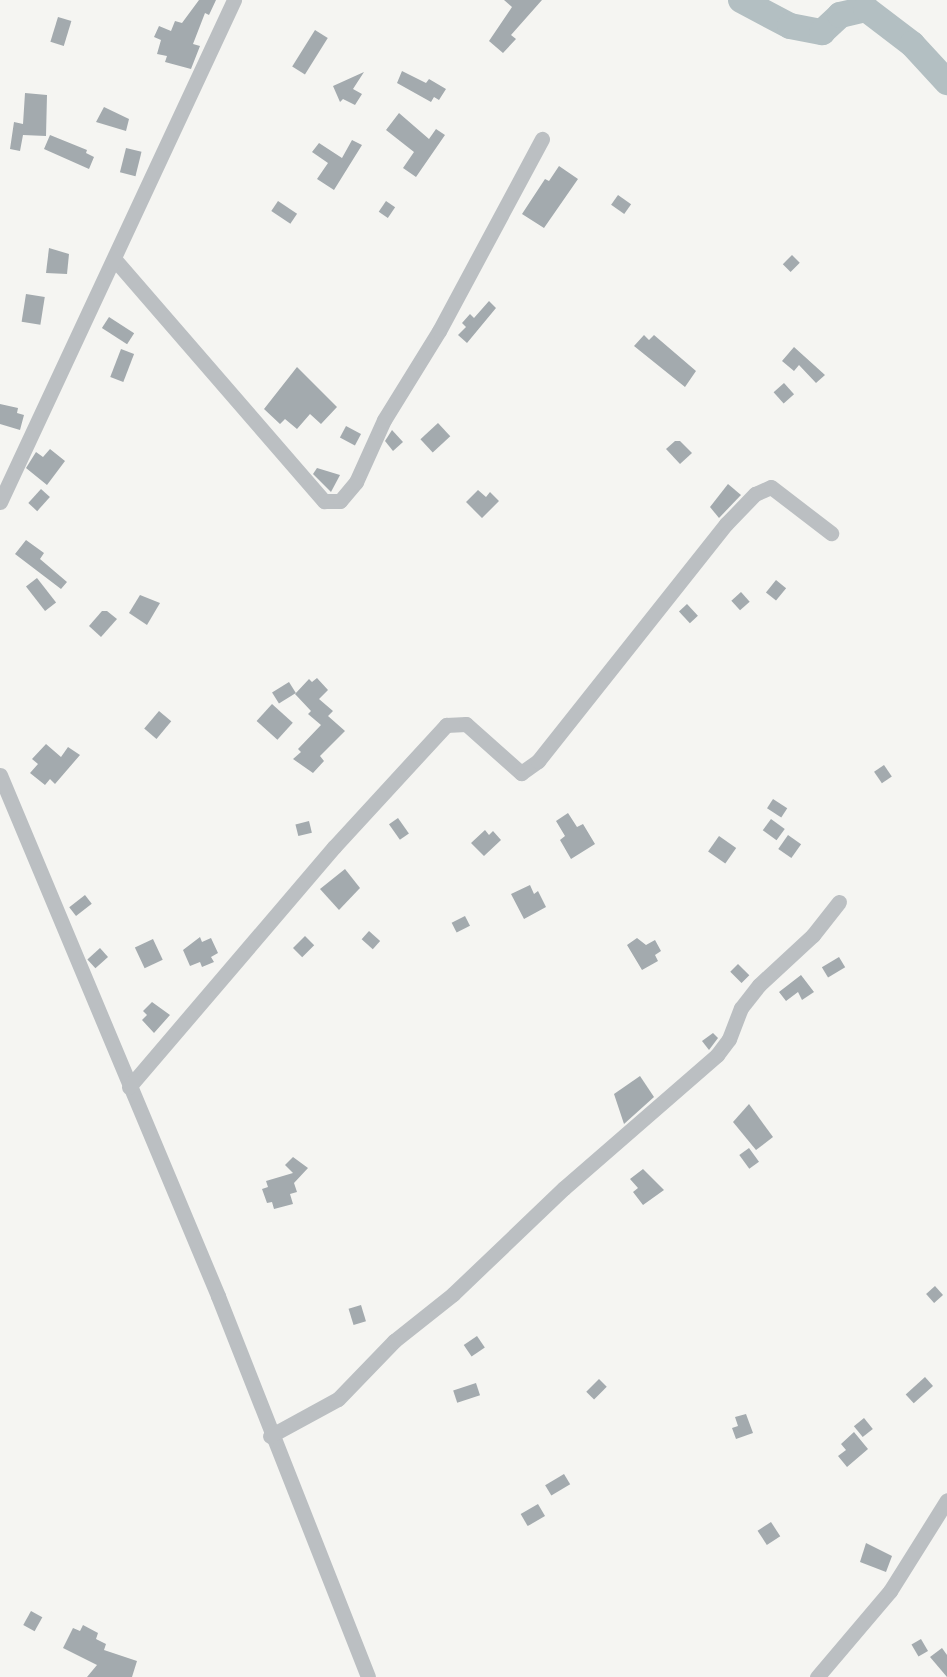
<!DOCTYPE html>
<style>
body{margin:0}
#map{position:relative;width:947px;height:1677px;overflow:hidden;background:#f5f5f2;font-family:"Roboto Condensed",sans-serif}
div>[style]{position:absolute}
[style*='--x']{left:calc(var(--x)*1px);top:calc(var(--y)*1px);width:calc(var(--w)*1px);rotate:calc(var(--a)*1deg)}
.river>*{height:26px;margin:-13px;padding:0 13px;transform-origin:13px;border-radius:13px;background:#b3bfc2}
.building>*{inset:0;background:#a3aaae;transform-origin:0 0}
.minor>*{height:15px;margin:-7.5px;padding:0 7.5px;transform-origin:7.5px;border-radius:7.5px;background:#bbbfc2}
span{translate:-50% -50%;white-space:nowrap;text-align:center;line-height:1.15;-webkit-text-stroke:5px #fff;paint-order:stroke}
</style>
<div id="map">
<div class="river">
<div style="--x:741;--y:0;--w:55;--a:28"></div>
<div style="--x:790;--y:26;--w:33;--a:11"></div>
<div style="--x:822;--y:32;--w:25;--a:-43"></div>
<div style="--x:840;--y:15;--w:27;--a:-13"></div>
<div style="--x:866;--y:9;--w:58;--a:37.3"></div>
<div style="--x:912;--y:44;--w:52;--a:47.4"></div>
</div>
<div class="building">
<div style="clip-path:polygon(199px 0,216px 0,209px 15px,205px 13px,193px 44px,200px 46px,191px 69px,165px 62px,167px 56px,157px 54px,161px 40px,154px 37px,159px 26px,171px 31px,175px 21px,182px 23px)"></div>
<div style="clip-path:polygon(504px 0,542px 0,511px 35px,516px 39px,503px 53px,489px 41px,512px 7px)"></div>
<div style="left:58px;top:17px;width:14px;height:26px;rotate:17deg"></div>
<div style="left:315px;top:30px;width:15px;height:43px;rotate:32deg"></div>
<div style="clip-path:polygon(402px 71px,426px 83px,429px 79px,446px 89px,439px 100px,434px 97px,431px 102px,397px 83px)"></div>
<div style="clip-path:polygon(364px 72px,353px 89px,362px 94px,355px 105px,343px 99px,340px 102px,333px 86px)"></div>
<div style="clip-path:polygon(25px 93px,47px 95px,46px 136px,23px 135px,20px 151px,10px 149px,14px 122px,23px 124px)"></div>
<div style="clip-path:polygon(104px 107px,129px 119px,126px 131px,96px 122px)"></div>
<div style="clip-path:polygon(399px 113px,429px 139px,436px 129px,445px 135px,416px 177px,403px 168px,414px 152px,386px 130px)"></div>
<div style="clip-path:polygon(50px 135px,87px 150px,86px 153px,94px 157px,89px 169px,44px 149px)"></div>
<div style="clip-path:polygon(352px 140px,362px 145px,334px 190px,317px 179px,328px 163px,312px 152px,319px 143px,342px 158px)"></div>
<div style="left:126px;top:148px;width:16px;height:25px;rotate:14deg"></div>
<div style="clip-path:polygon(559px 166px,578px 179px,544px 228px,522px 214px,545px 179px,549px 181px)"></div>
<div style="left:618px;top:195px;width:16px;height:12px;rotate:35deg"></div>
<div style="left:278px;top:201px;width:23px;height:12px;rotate:34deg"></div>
<div style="left:386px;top:201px;width:11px;height:13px;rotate:34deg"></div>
<div style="clip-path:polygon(49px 248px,69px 254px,67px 274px,46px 273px)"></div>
<div style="left:792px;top:255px;width:11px;height:13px;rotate:45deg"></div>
<div style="left:26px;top:294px;width:19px;height:28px;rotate:9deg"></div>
<div style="clip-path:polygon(489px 301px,496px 308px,467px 343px,458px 335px,466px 327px,462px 323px,470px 314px,474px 318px)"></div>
<div style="left:109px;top:317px;width:30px;height:13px;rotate:33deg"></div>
<div style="clip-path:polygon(644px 335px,649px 340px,654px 335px,696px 371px,685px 387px,634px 346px)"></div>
<div style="clip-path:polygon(794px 347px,825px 375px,816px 383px,799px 365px,794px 371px,782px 361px)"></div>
<div style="left:121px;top:349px;width:14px;height:30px;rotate:21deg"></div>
<div style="clip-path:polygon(297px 367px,337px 407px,321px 424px,310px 414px,297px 429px,285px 419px,280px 424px,264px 409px)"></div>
<div style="left:784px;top:383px;width:15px;height:14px;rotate:48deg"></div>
<div style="clip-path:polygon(0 404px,18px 408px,17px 413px,24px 415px,20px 430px,0 424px)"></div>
<div style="left:438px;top:423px;width:18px;height:24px;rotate:47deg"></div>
<div style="left:346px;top:426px;width:17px;height:13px;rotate:28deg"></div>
<div style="clip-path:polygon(392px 430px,403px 442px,393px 451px,385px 441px)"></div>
<div style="clip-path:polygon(675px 441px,680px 441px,692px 453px,680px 464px,666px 449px)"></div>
<div style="clip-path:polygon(50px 449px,65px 461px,47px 485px,26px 468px,36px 452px,43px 457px)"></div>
<div style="clip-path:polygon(317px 468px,340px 475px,331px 492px,313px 474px)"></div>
<div style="clip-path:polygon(728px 484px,741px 495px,719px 518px,710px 507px)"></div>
<div style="left:41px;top:489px;width:12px;height:19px;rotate:42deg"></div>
<div style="clip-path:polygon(478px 490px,486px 497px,490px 492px,499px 501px,482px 518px,466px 502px)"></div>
<div style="clip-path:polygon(26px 540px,44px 553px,40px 559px,67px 582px,61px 589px,15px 554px)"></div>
<div style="left:37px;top:578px;width:31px;height:14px;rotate:52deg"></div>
<div style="left:776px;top:580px;width:13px;height:16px;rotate:39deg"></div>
<div style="left:741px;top:592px;width:13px;height:13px;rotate:48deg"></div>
<div style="clip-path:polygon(140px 595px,160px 603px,147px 625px,129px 613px)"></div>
<div style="left:687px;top:604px;width:16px;height:11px;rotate:47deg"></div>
<div style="clip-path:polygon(102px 611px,107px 611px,117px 619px,101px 637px,89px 626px)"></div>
<div style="clip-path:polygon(317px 678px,328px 690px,319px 699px,333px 711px,328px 716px,345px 731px,320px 756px,324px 761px,313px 773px,293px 759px,301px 752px,298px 749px,321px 725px,308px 714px,311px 711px,295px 694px,309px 679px,312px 682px)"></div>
<div style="left:289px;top:682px;width:13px;height:20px;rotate:58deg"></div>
<div style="left:272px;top:704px;width:28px;height:23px;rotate:42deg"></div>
<div style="left:159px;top:711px;width:16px;height:23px;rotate:40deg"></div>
<div style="clip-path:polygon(46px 744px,61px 757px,68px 747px,80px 755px,55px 784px,50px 779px,45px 785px,30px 773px,38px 764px,32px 759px)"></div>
<div style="left:884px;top:765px;width:14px;height:12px;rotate:56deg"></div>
<div style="left:773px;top:799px;width:17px;height:11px;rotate:33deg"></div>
<div style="clip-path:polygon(568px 813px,577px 827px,583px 824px,595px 844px,571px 859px,560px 840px,565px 836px,556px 821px)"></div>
<div style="left:398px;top:818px;width:19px;height:11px;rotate:55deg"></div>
<div style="left:771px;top:819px;width:17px;height:14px;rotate:36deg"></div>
<div style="left:309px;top:821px;width:12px;height:14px;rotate:76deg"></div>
<div style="clip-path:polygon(485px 830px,489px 835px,493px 831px,501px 840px,484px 856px,471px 843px)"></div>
<div style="left:788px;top:835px;width:16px;height:17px;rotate:35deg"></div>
<div style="left:719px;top:836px;width:21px;height:19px;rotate:35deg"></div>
<div style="clip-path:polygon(345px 869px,360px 888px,339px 910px,320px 889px)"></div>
<div style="clip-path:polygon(530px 885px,534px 894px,538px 891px,546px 907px,524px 919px,511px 894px)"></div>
<div style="left:85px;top:895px;width:11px;height:20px;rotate:52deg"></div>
<div style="left:465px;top:916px;width:11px;height:15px;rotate:63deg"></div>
<div style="left:369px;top:931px;width:15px;height:11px;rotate:42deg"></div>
<div style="left:305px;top:936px;width:13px;height:17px;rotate:45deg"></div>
<div style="clip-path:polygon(200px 937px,202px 942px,211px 938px,218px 953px,211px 957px,214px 962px,202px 967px,200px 962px,190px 966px,183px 950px)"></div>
<div style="clip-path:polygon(637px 938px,646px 945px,655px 940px,661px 951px,655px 955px,658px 961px,642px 970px,627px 945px)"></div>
<div style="left:153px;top:939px;width:23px;height:20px;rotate:65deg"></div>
<div style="left:100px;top:948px;width:12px;height:17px;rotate:48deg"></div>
<div style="left:839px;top:957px;width:12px;height:20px;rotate:59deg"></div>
<div style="left:738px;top:964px;width:16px;height:11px;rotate:45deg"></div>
<div style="clip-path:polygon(801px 975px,814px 992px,802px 1000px,798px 992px,786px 1001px,779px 992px)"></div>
<div style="clip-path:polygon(152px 1002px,170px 1015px,154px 1033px,142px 1020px,147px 1015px,143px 1011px)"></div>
<div style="clip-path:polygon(713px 1033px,718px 1038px,709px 1050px,702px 1041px)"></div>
<div style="clip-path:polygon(640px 1076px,654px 1097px,624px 1124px,614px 1094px)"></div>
<div style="clip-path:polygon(749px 1104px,773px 1137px,756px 1150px,733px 1122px)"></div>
<div style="left:749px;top:1148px;width:17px;height:12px;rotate:54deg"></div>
<div style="clip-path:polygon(293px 1157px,308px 1168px,294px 1183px,297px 1192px,290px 1194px,293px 1204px,274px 1209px,272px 1202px,267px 1203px,262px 1189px,268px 1187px,266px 1181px,293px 1173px,285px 1165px)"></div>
<div style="clip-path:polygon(643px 1169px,664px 1190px,643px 1205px,633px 1192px,638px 1188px,630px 1179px)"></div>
<div style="left:935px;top:1286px;width:12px;height:12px;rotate:48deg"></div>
<div style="left:361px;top:1305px;width:17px;height:13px;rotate:73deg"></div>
<div style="left:477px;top:1336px;width:14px;height:16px;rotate:56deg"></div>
<div style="left:925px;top:1377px;width:12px;height:26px;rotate:48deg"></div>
<div style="left:599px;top:1379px;width:11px;height:18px;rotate:45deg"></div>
<div style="left:476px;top:1383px;width:13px;height:24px;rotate:72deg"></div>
<div style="clip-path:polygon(746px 1414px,753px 1433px,736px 1439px,732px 1428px,738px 1426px,735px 1417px)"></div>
<div style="left:864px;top:1418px;width:14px;height:13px;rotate:51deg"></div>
<div style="clip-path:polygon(854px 1432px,868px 1449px,847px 1467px,838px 1456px,846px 1450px,841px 1444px)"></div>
<div style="left:564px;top:1474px;width:12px;height:22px;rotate:59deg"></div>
<div style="left:538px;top:1504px;width:14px;height:20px;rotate:60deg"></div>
<div style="left:771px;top:1522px;width:17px;height:16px;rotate:57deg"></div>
<div style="clip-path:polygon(866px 1543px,892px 1556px,886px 1572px,860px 1562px)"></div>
<div style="left:31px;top:1611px;width:13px;height:16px;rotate:29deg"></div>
<div style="clip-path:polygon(83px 1625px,98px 1633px,96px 1639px,106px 1644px,104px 1650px,137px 1661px,132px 1677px,87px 1677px,97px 1665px,63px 1648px,73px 1628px,80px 1631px)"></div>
<div style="left:921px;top:1639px;width:14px;height:11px;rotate:60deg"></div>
<div style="clip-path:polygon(942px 1648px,947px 1655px,947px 1677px,930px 1657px)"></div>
</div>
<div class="minor">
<div style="--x:116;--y:261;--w:318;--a:49.1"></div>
<div style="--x:324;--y:501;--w:16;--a:0"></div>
<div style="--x:340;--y:501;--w:25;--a:-50"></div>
<div style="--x:356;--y:482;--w:68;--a:-65.7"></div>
<div style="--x:384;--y:420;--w:105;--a:-58.3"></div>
<div style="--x:439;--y:331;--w:218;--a:-61.8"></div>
<div style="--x:0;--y:502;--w:554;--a:-65.01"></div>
<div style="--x:0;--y:775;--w:565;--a:67.29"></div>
<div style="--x:218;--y:1296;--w:409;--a:68.5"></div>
<div style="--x:129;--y:1087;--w:316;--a:-49.5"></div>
<div style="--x:334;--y:847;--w:166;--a:-47.4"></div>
<div style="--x:446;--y:725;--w:20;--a:-3"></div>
<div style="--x:466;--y:724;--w:74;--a:41.7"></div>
<div style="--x:521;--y:773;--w:21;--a:-35"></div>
<div style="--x:538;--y:761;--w:303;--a:-51.6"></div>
<div style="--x:726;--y:524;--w:42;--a:-46"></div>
<div style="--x:755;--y:494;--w:17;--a:-24"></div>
<div style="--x:771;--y:487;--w:76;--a:37.5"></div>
<div style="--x:270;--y:1436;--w:77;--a:-28.6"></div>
<div style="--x:338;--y:1399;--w:81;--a:-46"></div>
<div style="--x:394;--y:1341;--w:75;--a:-38.5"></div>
<div style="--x:453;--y:1294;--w:153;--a:-43.7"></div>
<div style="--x:564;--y:1188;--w:203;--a:-41"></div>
<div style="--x:717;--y:1055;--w:20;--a:-53"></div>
<div style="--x:729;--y:1039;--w:33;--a:-69"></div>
<div style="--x:741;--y:1008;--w:29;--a:-52"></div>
<div style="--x:759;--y:985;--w:74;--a:-42.8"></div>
<div style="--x:813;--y:935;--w:42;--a:-51.8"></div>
<div style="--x:817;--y:1677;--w:113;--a:-49.7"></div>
<div style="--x:890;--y:1591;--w:107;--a:-57.9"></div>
</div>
</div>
